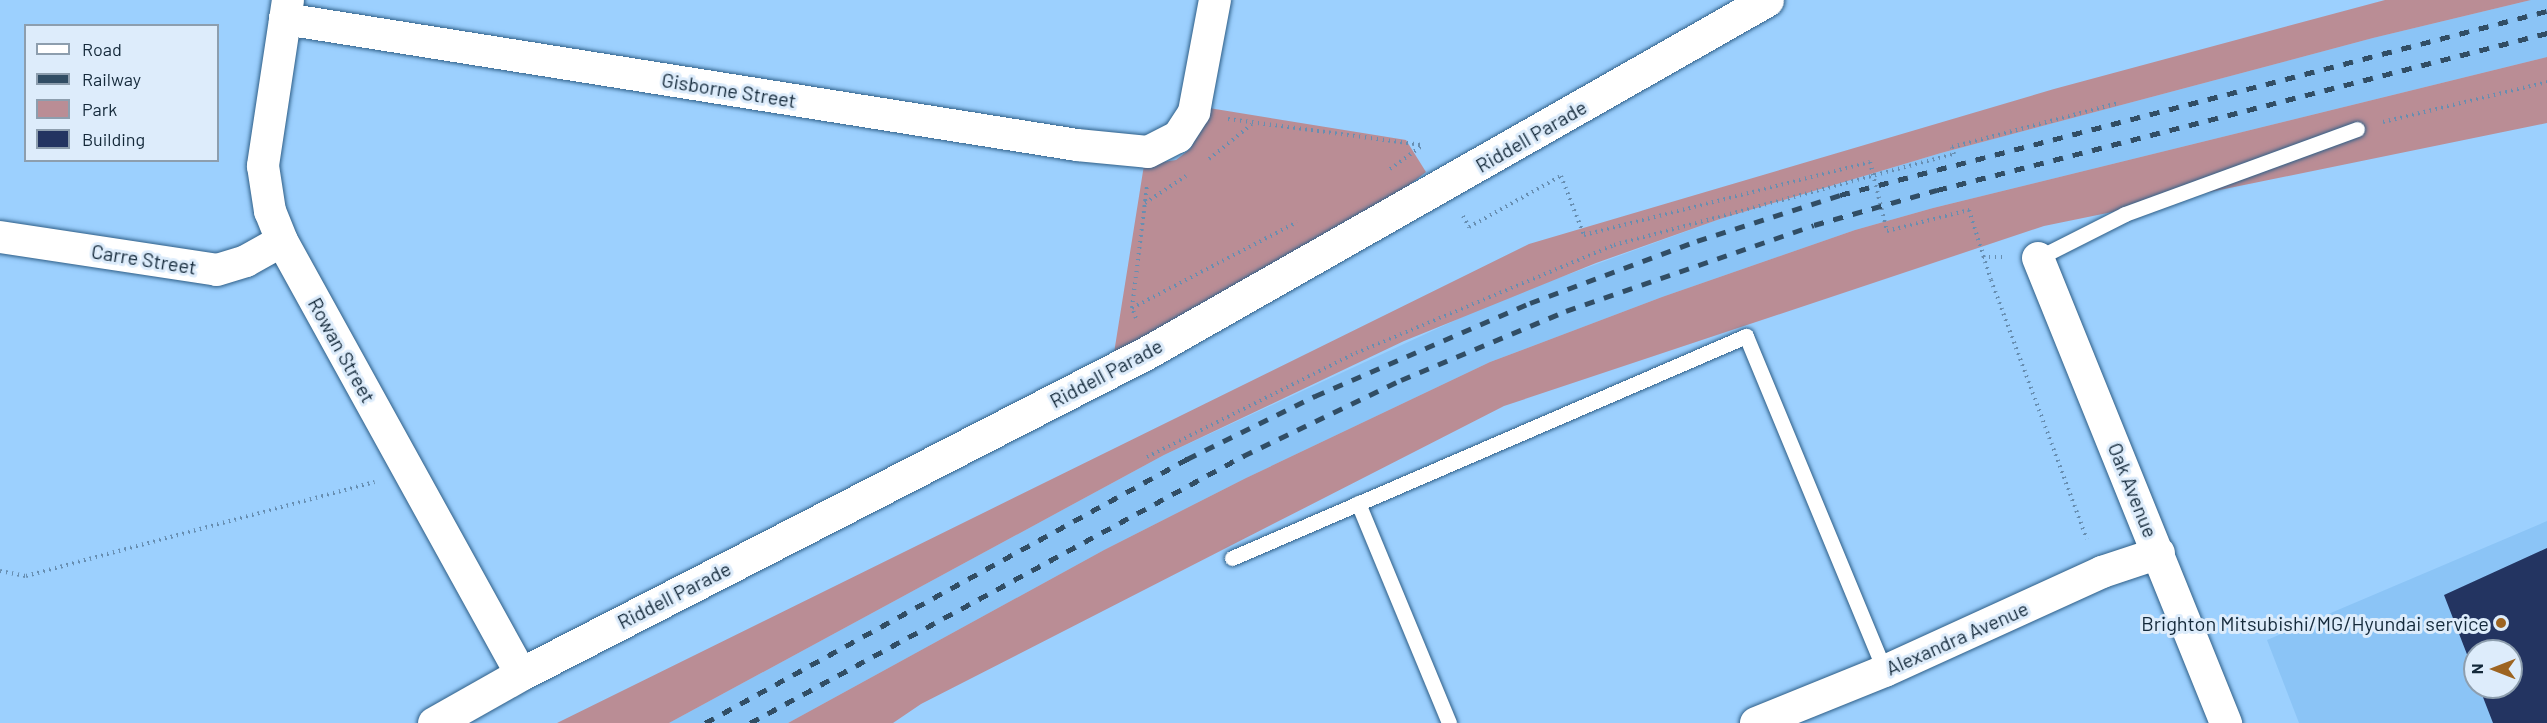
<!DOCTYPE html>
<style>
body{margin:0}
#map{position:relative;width:2547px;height:723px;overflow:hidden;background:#9cd0fe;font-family:Barlow,sans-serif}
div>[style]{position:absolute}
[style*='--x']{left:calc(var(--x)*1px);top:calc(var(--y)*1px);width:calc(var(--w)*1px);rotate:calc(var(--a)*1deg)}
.built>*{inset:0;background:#8bc4f6}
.green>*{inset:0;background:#ba8d95}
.building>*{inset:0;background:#233461}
.path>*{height:4px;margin-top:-2px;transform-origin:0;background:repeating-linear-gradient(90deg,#678eb1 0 1.5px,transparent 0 6px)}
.roads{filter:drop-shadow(0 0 2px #2e5e87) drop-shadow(0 0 2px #2e5e87)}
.service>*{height:15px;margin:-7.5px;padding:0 7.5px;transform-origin:7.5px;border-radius:7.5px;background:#fff}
.minor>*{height:32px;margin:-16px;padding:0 16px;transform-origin:16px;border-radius:16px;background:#fff}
.tertiary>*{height:33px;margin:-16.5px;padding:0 16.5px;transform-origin:16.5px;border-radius:16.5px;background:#fff}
.rail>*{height:4.5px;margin-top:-2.25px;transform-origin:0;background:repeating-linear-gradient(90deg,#314d64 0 10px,transparent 0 20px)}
.path-bridge>*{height:4px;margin-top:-2px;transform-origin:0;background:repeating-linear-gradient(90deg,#678eb1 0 1.5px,transparent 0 6px)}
.dots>*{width:16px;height:16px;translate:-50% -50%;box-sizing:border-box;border:3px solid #ddecfb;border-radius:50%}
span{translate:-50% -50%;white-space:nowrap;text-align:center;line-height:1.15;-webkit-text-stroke:6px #ddecfb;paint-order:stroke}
.street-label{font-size:20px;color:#14293a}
.poi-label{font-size:20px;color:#14293a}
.right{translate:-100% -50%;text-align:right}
.legend{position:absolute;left:24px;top:24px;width:195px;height:138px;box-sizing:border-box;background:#ddecfb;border:2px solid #8d9eae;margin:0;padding:8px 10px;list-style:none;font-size:18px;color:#14293a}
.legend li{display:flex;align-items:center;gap:12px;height:30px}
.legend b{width:30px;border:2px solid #8d9eae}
.north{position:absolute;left:2463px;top:639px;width:60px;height:60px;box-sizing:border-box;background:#ddecfb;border:2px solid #8d9eae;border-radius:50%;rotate:270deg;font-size:16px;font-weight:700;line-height:24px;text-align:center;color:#14293a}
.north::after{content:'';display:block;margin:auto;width:21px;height:27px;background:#9d6421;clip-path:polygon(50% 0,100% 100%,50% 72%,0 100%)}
</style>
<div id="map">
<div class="built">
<div style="clip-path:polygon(2531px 0,2547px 0,2547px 57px,1933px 208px,1855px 230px,1662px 297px,1490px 362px,1246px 478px,1104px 550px,788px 723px,669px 723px,1164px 455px,1501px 299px,1720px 219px,1941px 153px,2373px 38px)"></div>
<div style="clip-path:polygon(evenodd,2547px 521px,2547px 723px,2299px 723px,2267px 640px,2547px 521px,2475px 651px,2511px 651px,2511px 687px,2475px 687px,2475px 651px)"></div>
</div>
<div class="green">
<div style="clip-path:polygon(2385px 0,2531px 0,2373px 38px,1941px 153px,1720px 219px,1596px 263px,1404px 341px,1164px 455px,669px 723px,557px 723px,1529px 244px,2054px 89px)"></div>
<div style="clip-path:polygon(2547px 57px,2547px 123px,2044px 226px,1504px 406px,921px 704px,893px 723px,788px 723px,1104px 550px,1246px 478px,1490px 362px,1662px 297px,1855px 230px,1933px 208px)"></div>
<div style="clip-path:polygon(1209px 108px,1406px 140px,1426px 172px,1373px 213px,1114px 353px,1144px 165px,1176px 160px,1190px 149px,1207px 121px)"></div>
</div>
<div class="building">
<div style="clip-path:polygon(2547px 548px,2547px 723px,2493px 723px,2479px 687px,2511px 687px,2511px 651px,2475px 651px,2475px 675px,2444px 595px)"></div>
</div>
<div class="path">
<div style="--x:1228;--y:119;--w:196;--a:7.6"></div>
<div style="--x:2383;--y:122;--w:169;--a:-13.7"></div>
<div style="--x:1209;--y:159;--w:55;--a:-39.1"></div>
<div style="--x:1390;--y:169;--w:41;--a:-36"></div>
<div style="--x:1145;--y:203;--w:49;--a:-33.4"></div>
<div style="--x:1463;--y:216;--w:13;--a:61"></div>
<div style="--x:1469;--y:227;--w:105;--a:-29"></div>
<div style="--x:1561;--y:176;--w:63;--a:68.7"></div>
<div style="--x:1584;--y:235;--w:295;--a:-14.3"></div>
<div style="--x:1887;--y:231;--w:85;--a:-14.4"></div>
<div style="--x:1969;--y:210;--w:73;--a:72.6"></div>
<div style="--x:1991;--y:280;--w:276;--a:69.7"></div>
<div style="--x:1983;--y:257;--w:21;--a:0"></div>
<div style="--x:1132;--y:308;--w:186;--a:-27.5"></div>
<div style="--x:1136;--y:318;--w:11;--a:-112"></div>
<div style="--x:1132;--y:308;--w:123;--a:-83"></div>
<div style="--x:1147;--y:457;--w:233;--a:-26.5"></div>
<div style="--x:1356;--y:353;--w:280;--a:-22.7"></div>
<div style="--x:1614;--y:245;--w:352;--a:-15"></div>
<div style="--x:1954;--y:154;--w:7;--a:-106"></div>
<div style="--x:1952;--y:147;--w:173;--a:-14.8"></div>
<div style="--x:0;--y:571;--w:26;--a:11"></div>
<div style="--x:26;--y:576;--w:361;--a:-15.1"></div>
</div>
<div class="roads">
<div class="service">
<div style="--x:2038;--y:258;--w:97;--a:-26.8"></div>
<div style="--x:2125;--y:214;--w:247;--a:-20.1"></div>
<div style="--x:1358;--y:503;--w:238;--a:67.5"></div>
<div style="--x:1232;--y:558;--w:560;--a:-23.36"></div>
<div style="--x:1746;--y:336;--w:363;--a:67.5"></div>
</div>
<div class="minor">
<div style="--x:288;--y:0;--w:168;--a:98.6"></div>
<div style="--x:263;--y:166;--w:46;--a:81.2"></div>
<div style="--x:270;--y:211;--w:32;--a:68"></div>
<div style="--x:282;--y:241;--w:495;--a:61.1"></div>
<div style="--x:285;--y:19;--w:802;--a:9.04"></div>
<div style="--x:1077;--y:145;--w:71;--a:5.6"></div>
<div style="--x:1148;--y:152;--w:34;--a:-27"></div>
<div style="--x:1178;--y:137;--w:30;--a:-57"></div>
<div style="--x:1194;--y:112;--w:114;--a:-79.4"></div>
<div style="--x:0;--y:237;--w:219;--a:8.6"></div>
<div style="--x:217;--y:270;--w:30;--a:-17"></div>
<div style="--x:246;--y:261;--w:41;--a:-29.1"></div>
<div style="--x:2038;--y:258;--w:502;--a:67.99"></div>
<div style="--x:1756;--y:723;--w:139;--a:-22"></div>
<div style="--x:1885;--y:671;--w:239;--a:-24.5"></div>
<div style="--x:2102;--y:572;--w:60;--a:-18.4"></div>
</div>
<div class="tertiary">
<div style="--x:434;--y:723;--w:100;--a:-29.4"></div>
<div style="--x:521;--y:674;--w:705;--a:-27.18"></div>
<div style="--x:1148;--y:352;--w:712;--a:-29.63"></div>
</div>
</div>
<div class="rail">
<div style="--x:705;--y:723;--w:550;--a:-28.71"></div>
<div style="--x:1187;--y:459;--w:143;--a:-26.2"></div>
<div style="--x:1315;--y:396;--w:234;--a:-23.4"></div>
<div style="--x:1530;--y:303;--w:178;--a:-20.4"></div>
<div style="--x:1697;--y:241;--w:150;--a:-17.8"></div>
<div style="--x:1840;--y:195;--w:731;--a:-14.59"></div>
<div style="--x:750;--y:723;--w:561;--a:-28.44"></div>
<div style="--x:1243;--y:456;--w:175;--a:-25.7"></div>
<div style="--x:1401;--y:380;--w:179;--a:-22.7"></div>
<div style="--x:1566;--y:311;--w:262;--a:-19.1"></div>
<div style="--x:1814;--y:225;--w:128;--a:-15.9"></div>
<div style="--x:1937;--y:190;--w:630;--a:-14.43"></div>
</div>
<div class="path-bridge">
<div style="--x:1870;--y:162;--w:71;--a:76.2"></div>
</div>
<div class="dots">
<div style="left:2501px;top:623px;background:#9d6421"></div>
</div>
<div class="street-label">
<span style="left:729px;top:90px;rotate:9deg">Gisborne Street</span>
<span style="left:1531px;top:136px;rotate:-30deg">Riddell Parade</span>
<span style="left:144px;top:259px;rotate:9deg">Carre Street</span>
<span style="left:342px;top:350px;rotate:61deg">Rowan Street</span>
<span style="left:1106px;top:373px;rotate:-28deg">Riddell Parade</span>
<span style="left:2133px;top:490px;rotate:68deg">Oak Avenue</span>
<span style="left:674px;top:595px;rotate:-27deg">Riddell Parade</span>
<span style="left:1957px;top:638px;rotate:-24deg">Alexandra Avenue</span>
</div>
<div class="poi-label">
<span class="right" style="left:2489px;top:623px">Brighton Mitsubishi/MG/Hyundai service</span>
</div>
<ul class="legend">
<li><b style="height:8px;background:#fff"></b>Road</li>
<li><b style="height:8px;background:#314d64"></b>Railway</li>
<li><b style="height:16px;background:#ba8d95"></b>Park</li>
<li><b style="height:16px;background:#233461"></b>Building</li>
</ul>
<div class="north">N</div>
</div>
